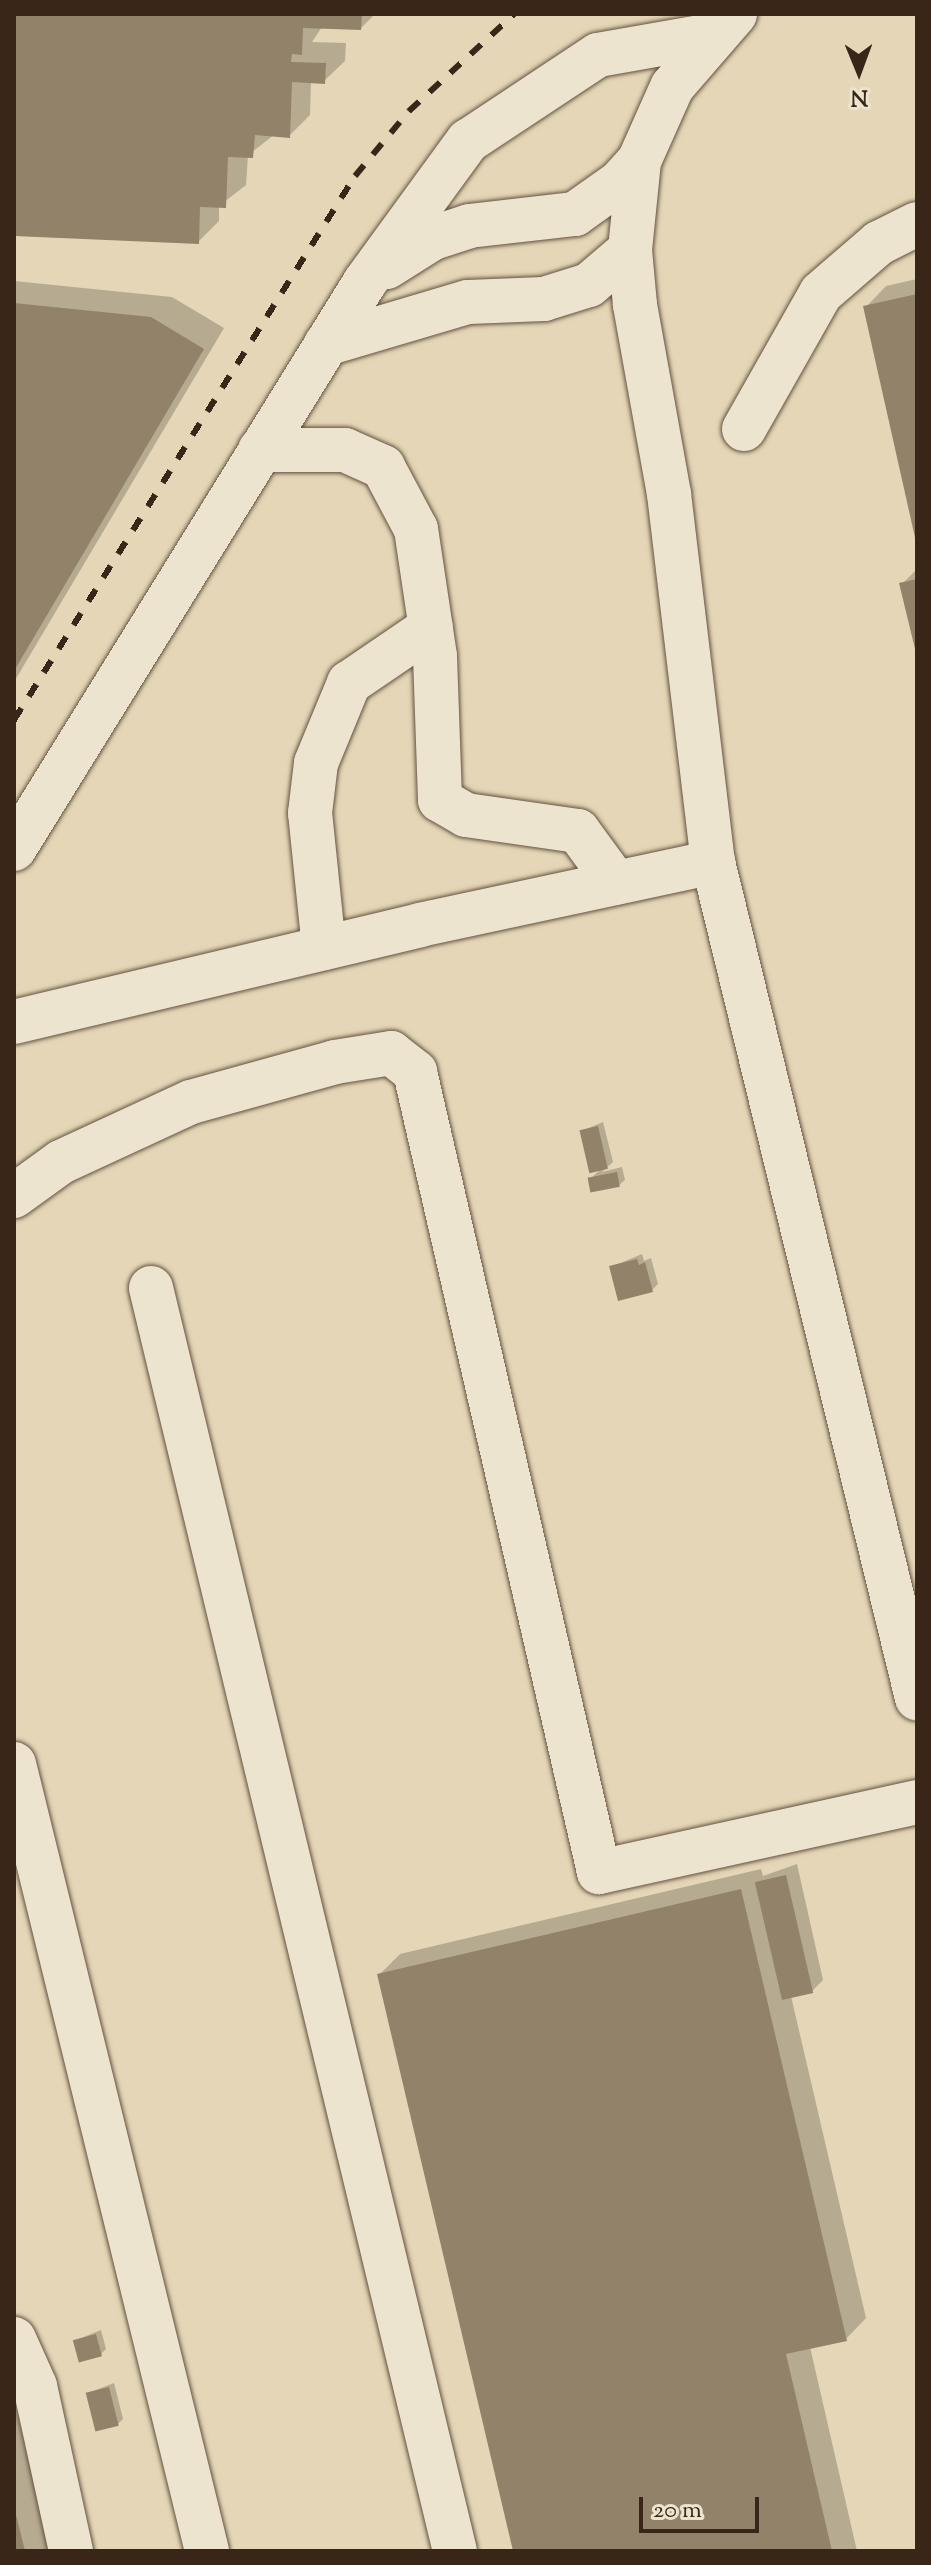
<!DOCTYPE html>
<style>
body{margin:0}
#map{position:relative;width:931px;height:2565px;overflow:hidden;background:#e4d6b6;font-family:"Sorts Mill Goudy",serif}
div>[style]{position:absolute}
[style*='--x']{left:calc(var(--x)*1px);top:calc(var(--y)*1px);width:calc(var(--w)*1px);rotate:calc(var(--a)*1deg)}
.shadow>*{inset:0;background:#0003}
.building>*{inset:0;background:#92826a;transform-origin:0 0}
.roads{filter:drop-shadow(0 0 2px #645240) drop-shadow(0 0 2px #645240)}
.minor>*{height:44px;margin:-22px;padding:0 22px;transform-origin:22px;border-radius:22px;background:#ede4d0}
.rail>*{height:6px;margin-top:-3px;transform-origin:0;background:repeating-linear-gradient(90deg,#3a2618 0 14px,transparent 0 28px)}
span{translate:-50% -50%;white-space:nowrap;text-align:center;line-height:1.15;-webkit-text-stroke:8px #ede4d0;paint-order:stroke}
.frame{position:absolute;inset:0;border:16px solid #3a2618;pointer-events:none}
.north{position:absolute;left:819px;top:32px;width:80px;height:80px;-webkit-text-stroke:6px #ede4d0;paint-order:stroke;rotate:179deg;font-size:22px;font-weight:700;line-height:32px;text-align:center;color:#3a2618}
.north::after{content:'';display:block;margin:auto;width:28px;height:36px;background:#3a2618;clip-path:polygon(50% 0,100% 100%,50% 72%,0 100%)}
.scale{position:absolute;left:639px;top:2497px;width:120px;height:36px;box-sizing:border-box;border:4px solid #3a2618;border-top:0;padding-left:10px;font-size:24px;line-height:28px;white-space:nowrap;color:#3a2618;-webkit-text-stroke:6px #ede4d0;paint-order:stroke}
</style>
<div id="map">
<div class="shadow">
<div style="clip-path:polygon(14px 14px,375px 14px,361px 28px,322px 27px,312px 42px,346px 43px,345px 61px,324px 81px,311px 81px,310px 115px,289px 136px,274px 135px,248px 155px,246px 185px,219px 206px,219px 221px,198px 242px,14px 234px)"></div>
<div style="clip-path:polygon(917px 279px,917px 536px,866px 307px,886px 286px)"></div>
<div style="clip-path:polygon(14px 281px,172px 297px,224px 328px,14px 682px)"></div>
<div style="clip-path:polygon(917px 569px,917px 649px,902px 584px)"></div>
<div style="clip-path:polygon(603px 1122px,613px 1162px,602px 1172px,622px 1167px,625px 1180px,619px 1185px,590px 1179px,601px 1169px,581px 1131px)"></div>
<div style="clip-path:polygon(642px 1254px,644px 1261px,651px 1258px,658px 1284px,652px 1290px,611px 1267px)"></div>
<div style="clip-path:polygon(797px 1864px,823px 1980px,812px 1991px,791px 1996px,866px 2318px,846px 2339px,810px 2347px,857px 2551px,515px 2551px,380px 1974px,400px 1954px,761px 1869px,763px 1876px)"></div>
<div style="clip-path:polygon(101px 2330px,106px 2349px,100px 2355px,76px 2340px)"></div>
<div style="clip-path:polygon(114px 2383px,123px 2419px,118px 2424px,88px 2393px)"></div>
<div style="clip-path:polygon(14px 2399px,50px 2551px,14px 2551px)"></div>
</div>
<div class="building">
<div style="clip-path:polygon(14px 14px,362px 14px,361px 30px,303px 28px,302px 55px,292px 54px,291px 62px,326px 63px,325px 84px,292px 82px,290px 138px,255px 135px,253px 158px,228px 157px,226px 208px,200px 207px,199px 244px,14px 236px)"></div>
<div style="clip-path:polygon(917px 294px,917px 542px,916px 542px,863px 306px)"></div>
<div style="clip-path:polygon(14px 303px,151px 317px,204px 349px,14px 671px)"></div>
<div style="clip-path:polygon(917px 579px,917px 653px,916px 653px,899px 583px)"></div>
<div style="left:598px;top:1126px;width:44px;height:19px;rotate:77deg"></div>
<div style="left:617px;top:1172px;width:15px;height:30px;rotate:79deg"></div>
<div style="clip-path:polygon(637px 1259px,639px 1265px,645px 1262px,653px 1292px,618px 1301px,609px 1266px)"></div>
<div style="left:786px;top:1875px;width:121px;height:32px;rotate:77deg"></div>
<div style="clip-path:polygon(741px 1889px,847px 2341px,786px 2354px,832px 2551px,513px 2551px,377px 1974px)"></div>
<div style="left:96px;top:2334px;width:23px;height:24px;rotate:75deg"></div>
<div style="left:109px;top:2387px;width:40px;height:24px;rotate:76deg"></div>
<div style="clip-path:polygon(14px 2511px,15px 2511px,25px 2551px,14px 2551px)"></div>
</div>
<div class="roads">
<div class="minor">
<div style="--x:735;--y:14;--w:96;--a:130.8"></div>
<div style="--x:672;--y:87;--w:81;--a:114"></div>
<div style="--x:639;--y:161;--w:89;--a:95.8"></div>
<div style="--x:630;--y:250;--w:55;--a:84.8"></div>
<div style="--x:635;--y:305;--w:192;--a:79.8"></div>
<div style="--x:669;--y:494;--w:371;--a:83.2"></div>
<div style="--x:713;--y:862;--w:861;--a:76.29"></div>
<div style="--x:387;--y:267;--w:54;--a:-32.2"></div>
<div style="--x:433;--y:238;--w:38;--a:-18"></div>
<div style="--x:469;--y:226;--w:107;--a:-6.5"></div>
<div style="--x:575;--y:214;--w:55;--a:-35.4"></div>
<div style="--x:620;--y:182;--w:28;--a:-48"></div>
<div style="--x:326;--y:344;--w:148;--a:-16.5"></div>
<div style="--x:468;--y:302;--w:76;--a:-2.3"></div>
<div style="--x:544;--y:299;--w:47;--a:-17.3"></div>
<div style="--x:589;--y:285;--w:54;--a:-40.5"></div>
<div style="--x:744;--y:429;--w:156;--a:-60.5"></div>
<div style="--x:821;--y:293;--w:77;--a:-40.8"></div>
<div style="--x:879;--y:243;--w:42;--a:-26.6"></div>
<div style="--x:260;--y:450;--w:85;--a:0"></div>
<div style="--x:345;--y:450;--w:42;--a:24.1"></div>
<div style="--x:383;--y:467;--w:70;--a:62"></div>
<div style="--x:416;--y:529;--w:128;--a:81.5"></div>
<div style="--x:435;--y:656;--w:144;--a:88"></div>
<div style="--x:440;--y:800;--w:30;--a:30"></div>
<div style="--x:466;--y:815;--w:113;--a:8.1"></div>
<div style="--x:578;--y:831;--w:64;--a:53.8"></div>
<div style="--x:14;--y:849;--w:667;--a:-58.24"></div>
<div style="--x:365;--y:282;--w:175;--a:-53.9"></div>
<div style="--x:468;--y:141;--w:156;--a:-33.5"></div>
<div style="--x:598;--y:55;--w:116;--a:-10"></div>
<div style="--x:324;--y:948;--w:136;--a:-95.9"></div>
<div style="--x:310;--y:813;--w:50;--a:-83.2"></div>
<div style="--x:316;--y:763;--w:87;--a:-67.6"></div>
<div style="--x:349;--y:683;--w:99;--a:-34.3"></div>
<div style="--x:14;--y:1022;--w:417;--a:-13.4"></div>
<div style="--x:420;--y:925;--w:300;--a:-12.1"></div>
<div style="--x:14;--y:1196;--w:58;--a:-35.9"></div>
<div style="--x:61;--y:1162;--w:143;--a:-24.8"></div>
<div style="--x:191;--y:1102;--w:149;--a:-15.5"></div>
<div style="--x:335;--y:1062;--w:57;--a:-9.1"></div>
<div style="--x:391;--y:1053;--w:31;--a:38"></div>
<div style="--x:415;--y:1072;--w:821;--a:77.05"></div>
<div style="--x:599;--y:1872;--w:326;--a:-12.4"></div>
<div style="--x:151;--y:1288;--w:1299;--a:76.47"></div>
<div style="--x:14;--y:1764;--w:810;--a:76.22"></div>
<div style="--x:14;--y:2339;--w:51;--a:65.9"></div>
<div style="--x:35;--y:2386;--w:169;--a:77.7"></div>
</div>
</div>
<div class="rail">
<div style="--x:14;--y:720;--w:642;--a:-57.92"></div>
<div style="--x:355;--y:176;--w:85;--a:-50.3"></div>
<div style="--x:409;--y:111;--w:143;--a:-42.7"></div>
</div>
<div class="frame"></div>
<div class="north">N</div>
<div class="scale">20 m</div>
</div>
